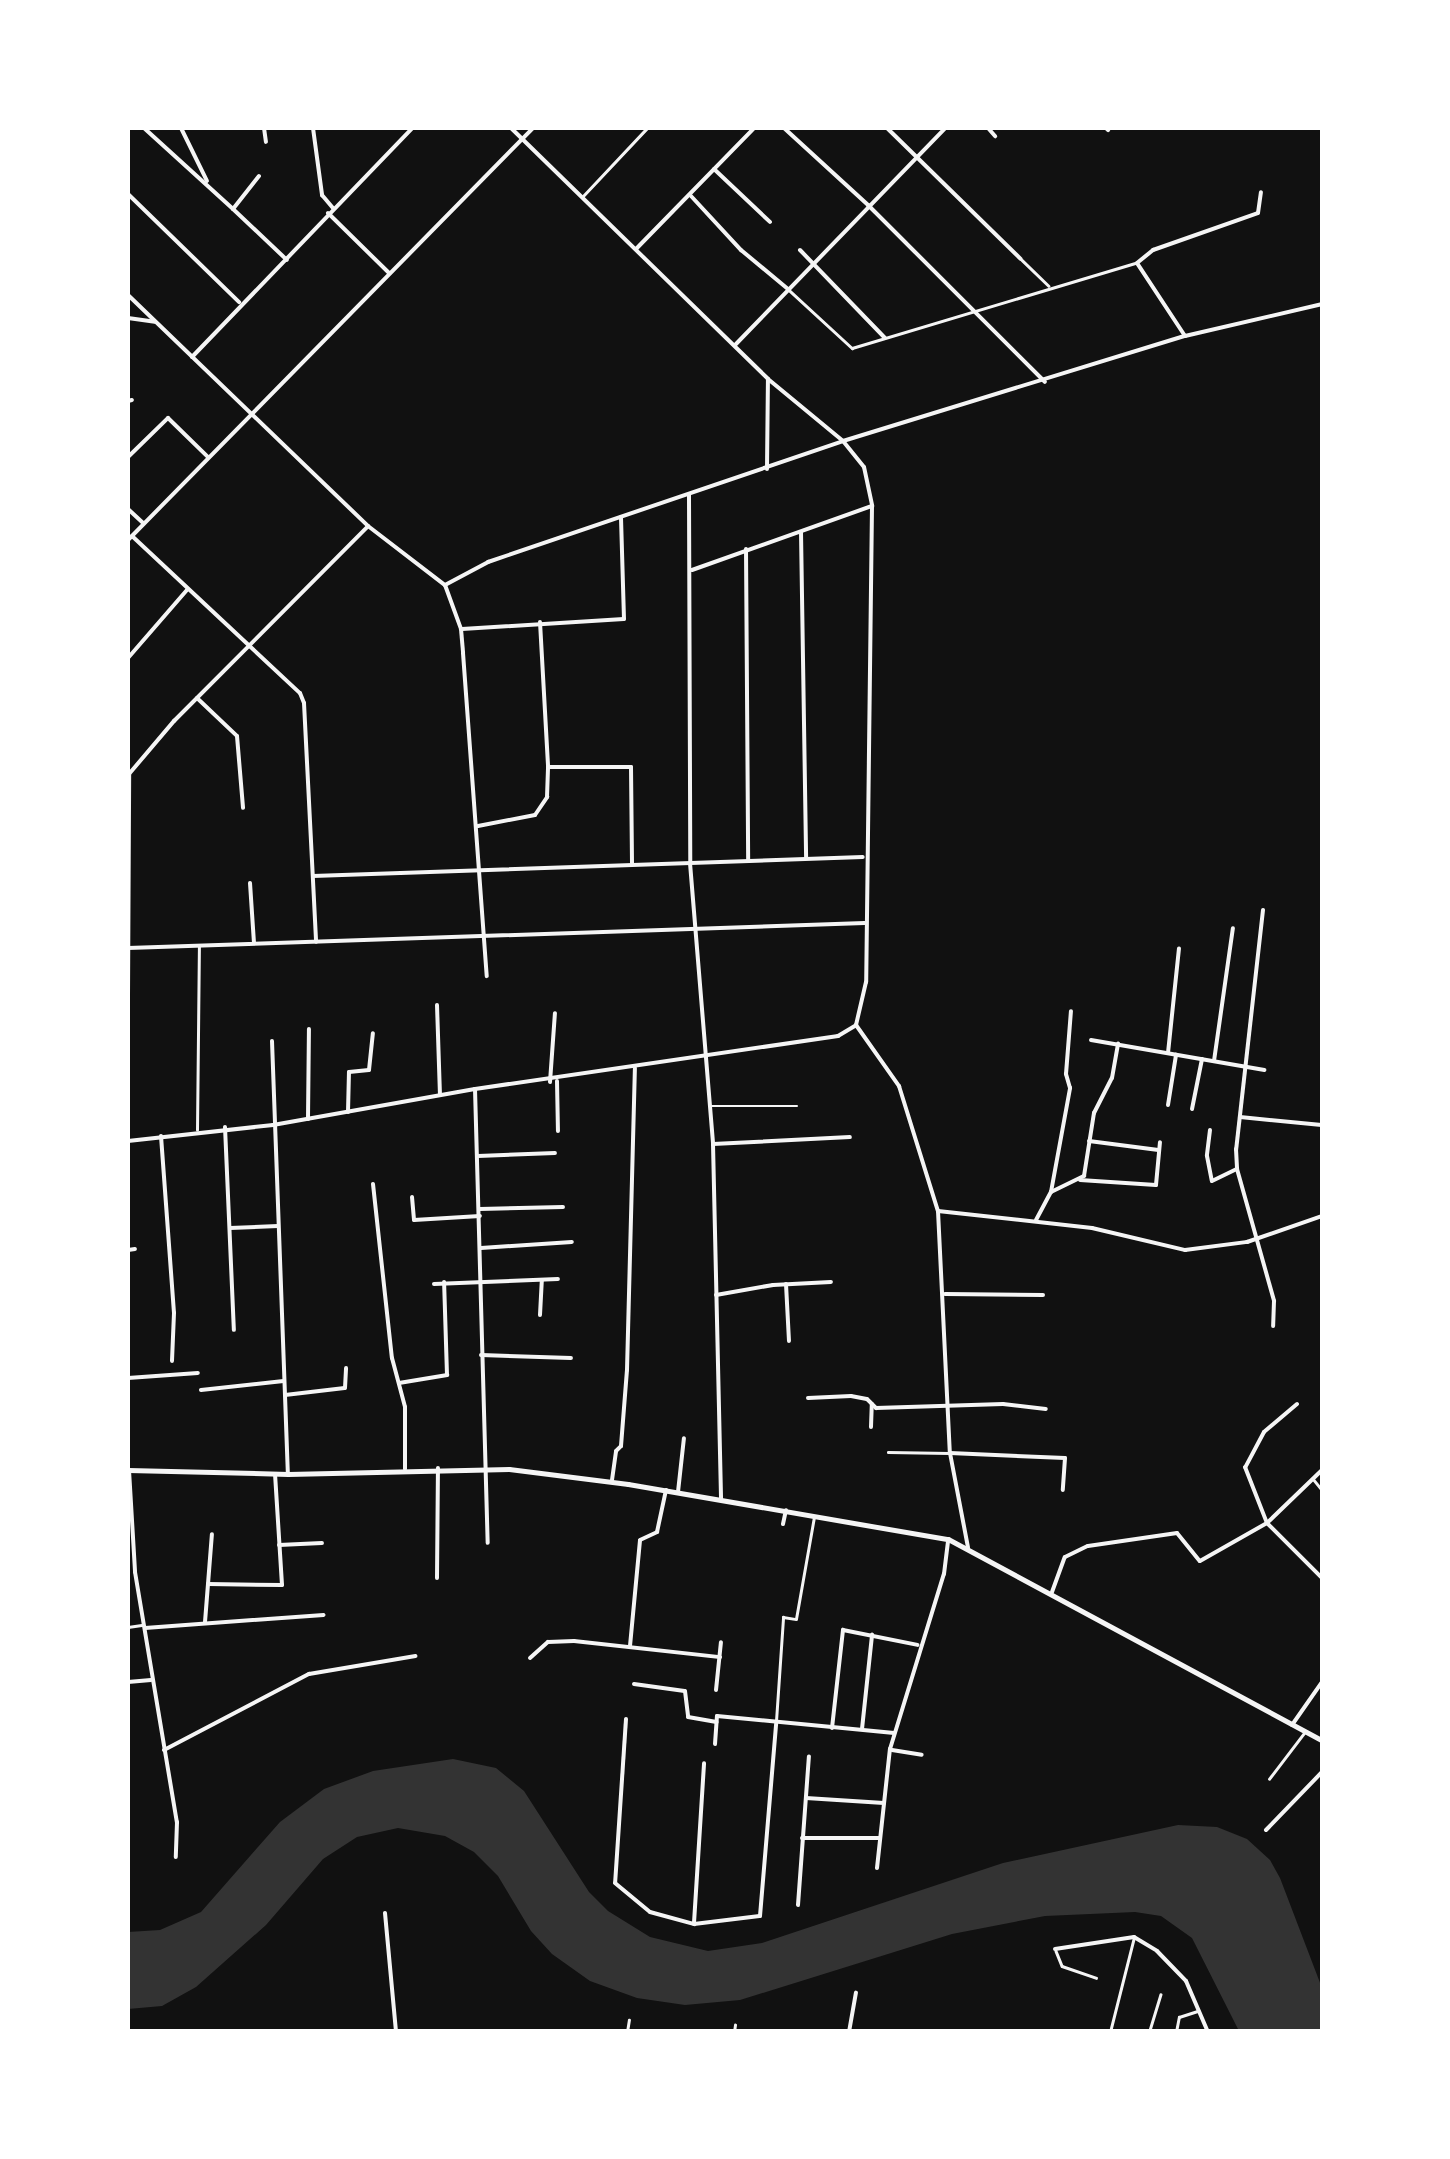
<!DOCTYPE html>
<style>
body{margin:0}
#map{position:relative;width:1450px;height:2159px;overflow:hidden;background:#111;font-family:"Varela Round",sans-serif}
div>[style]{position:absolute}
[style*='--x']{left:calc(var(--x)*1px);top:calc(var(--y)*1px);width:calc(var(--w)*1px);rotate:calc(var(--a)*1deg)}
.water>*{inset:0;background:#333}
.service>*{height:2.5px;margin:-1.25px;padding:0 1.25px;transform-origin:1.25px;border-radius:1.25px;background:#f5f5f5}
.minor>*{height:4px;margin:-2px;padding:0 2px;transform-origin:2px;border-radius:2px;background:#f5f5f5}
.secondary>*{height:5px;margin:-2.5px;padding:0 2.5px;transform-origin:2.5px;border-radius:2.5px;background:#f5f5f5}
span{translate:-50% -50%;white-space:nowrap;text-align:center;line-height:1.15;-webkit-text-stroke:10px #fff;paint-order:stroke}
.frame{position:absolute;inset:0;border:130px solid #fff;pointer-events:none}
</style>
<div id="map">
<div class="water">
<div style="clip-path:polygon(453px 1759px,496px 1768px,524px 1791px,589px 1892px,608px 1911px,650px 1937px,708px 1951px,762px 1943px,1003px 1863px,1178px 1825px,1217px 1827px,1247px 1839px,1270px 1860px,1280px 1878px,1322px 1988px,1322px 2031px,1239px 2031px,1192px 1938px,1161px 1916px,1135px 1912px,1045px 1916px,952px 1934px,740px 2000px,685px 2005px,637px 1998px,590px 1981px,552px 1954px,531px 1931px,498px 1876px,474px 1852px,445px 1836px,398px 1828px,357px 1837px,323px 1859px,266px 1925px,196px 1987px,162px 2006px,128px 2009px,128px 1932px,160px 1930px,201px 1912px,280px 1822px,324px 1789px,373px 1771px)"></div>
</div>
<div class="service">
<div style="--x:583;--y:196;--w:93;--a:-46.7"></div>
<div style="--x:1022;--y:260;--w:37;--a:44"></div>
<div style="--x:789;--y:290;--w:86;--a:42.6"></div>
<div style="--x:852;--y:348;--w:296;--a:-16.7"></div>
<div style="--x:712;--y:1106;--w:85;--a:0"></div>
<div style="--x:197;--y:1130;--w:183;--a:-89.4"></div>
<div style="--x:888;--y:1452;--w:61;--a:0.9"></div>
<div style="--x:1314;--y:1480;--w:13;--a:51"></div>
<div style="--x:128;--y:1627;--w:15;--a:-8"></div>
<div style="--x:776;--y:1721;--w:104;--a:-86.1"></div>
<div style="--x:783;--y:1617;--w:13;--a:9"></div>
<div style="--x:796;--y:1619;--w:104;--a:-80"></div>
<div style="--x:1269;--y:1779;--w:58;--a:-52.7"></div>
<div style="--x:1056;--y:1951;--w:16;--a:68"></div>
<div style="--x:1062;--y:1966;--w:36;--a:19"></div>
<div style="--x:627;--y:2032;--w:12;--a:-81"></div>
<div style="--x:734;--y:2032;--w:7;--a:-82"></div>
<div style="--x:1110;--y:2032;--w:98;--a:-75.8"></div>
<div style="--x:1149;--y:2032;--w:39;--a:-73"></div>
<div style="--x:1176;--y:2032;--w:15;--a:-79"></div>
<div style="--x:1179;--y:2017;--w:19;--a:-18"></div>
</div>
<div class="minor">
<div style="--x:144;--y:128;--w:120;--a:42.3"></div>
<div style="--x:233;--y:209;--w:42;--a:-51.8"></div>
<div style="--x:181;--y:128;--w:59;--a:63.9"></div>
<div style="--x:264;--y:128;--w:14;--a:82"></div>
<div style="--x:313;--y:128;--w:68;--a:82.3"></div>
<div style="--x:322;--y:195;--w:17;--a:50"></div>
<div style="--x:511;--y:128;--w:359;--a:44.3"></div>
<div style="--x:768;--y:379;--w:97;--a:39.6"></div>
<div style="--x:843;--y:441;--w:33;--a:51"></div>
<div style="--x:864;--y:467;--w:40;--a:78"></div>
<div style="--x:872;--y:506;--w:476;--a:90.7"></div>
<div style="--x:866;--y:982;--w:44;--a:103.1"></div>
<div style="--x:784;--y:128;--w:114;--a:42.5"></div>
<div style="--x:868;--y:205;--w:250;--a:45"></div>
<div style="--x:887;--y:128;--w:187;--a:44.4"></div>
<div style="--x:988;--y:128;--w:11;--a:49"></div>
<div style="--x:1106;--y:128;--w:3;--a:45"></div>
<div style="--x:714;--y:169;--w:77;--a:43.4"></div>
<div style="--x:128;--y:194;--w:155;--a:44.2"></div>
<div style="--x:691;--y:196;--w:74;--a:47.2"></div>
<div style="--x:741;--y:250;--w:61;--a:39.7"></div>
<div style="--x:233;--y:209;--w:74;--a:43.4"></div>
<div style="--x:328;--y:213;--w:86;--a:44.5"></div>
<div style="--x:636;--y:249;--w:169;--a:-45.7"></div>
<div style="--x:800;--y:250;--w:122;--a:46"></div>
<div style="--x:128;--y:295;--w:333;--a:43.9"></div>
<div style="--x:368;--y:526;--w:97;--a:37.5"></div>
<div style="--x:128;--y:318;--w:27;--a:8"></div>
<div style="--x:1185;--y:336;--w:87;--a:-123.3"></div>
<div style="--x:1137;--y:263;--w:21;--a:-39"></div>
<div style="--x:1153;--y:250;--w:111;--a:-19.4"></div>
<div style="--x:1258;--y:213;--w:21;--a:-82"></div>
<div style="--x:736;--y:344;--w:301;--a:-45.9"></div>
<div style="--x:192;--y:357;--w:318;--a:-46.1"></div>
<div style="--x:128;--y:401;--w:4;--a:-14"></div>
<div style="--x:128;--y:457;--w:56;--a:-44.3"></div>
<div style="--x:168;--y:418;--w:56;--a:44.3"></div>
<div style="--x:767;--y:469;--w:90;--a:-89.4"></div>
<div style="--x:689;--y:495;--w:368;--a:89.8"></div>
<div style="--x:690;--y:863;--w:282;--a:85.3"></div>
<div style="--x:713;--y:1144;--w:355;--a:88.7"></div>
<div style="--x:128;--y:509;--w:21;--a:43"></div>
<div style="--x:801;--y:532;--w:325;--a:89.1"></div>
<div style="--x:132;--y:536;--w:230;--a:43.1"></div>
<div style="--x:300;--y:693;--w:11;--a:68"></div>
<div style="--x:304;--y:703;--w:239;--a:87.1"></div>
<div style="--x:128;--y:540;--w:578;--a:-45.49"></div>
<div style="--x:746;--y:549;--w:311;--a:89.6"></div>
<div style="--x:692;--y:570;--w:191;--a:-19.6"></div>
<div style="--x:445;--y:585;--w:49;--a:-28.1"></div>
<div style="--x:488;--y:562;--w:375;--a:-18.8"></div>
<div style="--x:843;--y:441;--w:358;--a:-17.1"></div>
<div style="--x:1185;--y:336;--w:141;--a:-13.1"></div>
<div style="--x:445;--y:585;--w:47;--a:70"></div>
<div style="--x:461;--y:629;--w:24;--a:85"></div>
<div style="--x:463;--y:653;--w:324;--a:85.8"></div>
<div style="--x:540;--y:622;--w:145;--a:86.8"></div>
<div style="--x:548;--y:767;--w:83;--a:0"></div>
<div style="--x:631;--y:767;--w:96;--a:89.4"></div>
<div style="--x:462;--y:629;--w:162;--a:-3.5"></div>
<div style="--x:624;--y:619;--w:102;--a:-91.7"></div>
<div style="--x:128;--y:658;--w:90;--a:-49.1"></div>
<div style="--x:197;--y:698;--w:55;--a:43.5"></div>
<div style="--x:237;--y:736;--w:72;--a:85.2"></div>
<div style="--x:478;--y:826;--w:58;--a:-10.9"></div>
<div style="--x:535;--y:815;--w:22;--a:-56"></div>
<div style="--x:547;--y:797;--w:30;--a:-88"></div>
<div style="--x:313;--y:876;--w:550;--a:-1.98"></div>
<div style="--x:250;--y:883;--w:60;--a:86.2"></div>
<div style="--x:1263;--y:910;--w:241;--a:96.4"></div>
<div style="--x:1236;--y:1149;--w:20;--a:87"></div>
<div style="--x:1237;--y:1169;--w:137;--a:74.3"></div>
<div style="--x:1274;--y:1301;--w:25;--a:92"></div>
<div style="--x:128;--y:948;--w:737;--a:-1.94"></div>
<div style="--x:128;--y:998;--w:224;--a:-89.7"></div>
<div style="--x:129;--y:774;--w:70;--a:-49.7"></div>
<div style="--x:174;--y:721;--w:275;--a:-45.1"></div>
<div style="--x:437;--y:1005;--w:90;--a:88.1"></div>
<div style="--x:856;--y:1025;--w:75;--a:54.8"></div>
<div style="--x:899;--y:1086;--w:131;--a:72.7"></div>
<div style="--x:938;--y:1211;--w:242;--a:87.2"></div>
<div style="--x:950;--y:1453;--w:96;--a:79.2"></div>
<div style="--x:1091;--y:1040;--w:176;--a:9.8"></div>
<div style="--x:272;--y:1041;--w:433;--a:87.9"></div>
<div style="--x:1168;--y:1053;--w:105;--a:-84"></div>
<div style="--x:1214;--y:1061;--w:134;--a:-81.9"></div>
<div style="--x:557;--y:1081;--w:50;--a:88.9"></div>
<div style="--x:550;--y:1082;--w:69;--a:-85.9"></div>
<div style="--x:475;--y:1089;--w:454;--a:88.4"></div>
<div style="--x:1168;--y:1105;--w:51;--a:-80.9"></div>
<div style="--x:1192;--y:1109;--w:51;--a:-78.7"></div>
<div style="--x:348;--y:1112;--w:40;--a:-88.6"></div>
<div style="--x:349;--y:1072;--w:20;--a:-6"></div>
<div style="--x:369;--y:1070;--w:37;--a:-84"></div>
<div style="--x:1240;--y:1117;--w:82;--a:5.6"></div>
<div style="--x:308;--y:1119;--w:90;--a:-89.4"></div>
<div style="--x:225;--y:1127;--w:203;--a:87.5"></div>
<div style="--x:1210;--y:1130;--w:26;--a:97"></div>
<div style="--x:1207;--y:1156;--w:25;--a:79"></div>
<div style="--x:1212;--y:1181;--w:28;--a:-26"></div>
<div style="--x:161;--y:1136;--w:177;--a:85.8"></div>
<div style="--x:174;--y:1313;--w:48;--a:92.4"></div>
<div style="--x:128;--y:1141;--w:146;--a:-6.3"></div>
<div style="--x:273;--y:1125;--w:205;--a:-10.1"></div>
<div style="--x:475;--y:1089;--w:367;--a:-8.3"></div>
<div style="--x:838;--y:1036;--w:21;--a:-31"></div>
<div style="--x:1089;--y:1141;--w:70;--a:7.4"></div>
<div style="--x:713;--y:1144;--w:137;--a:-2.9"></div>
<div style="--x:478;--y:1156;--w:77;--a:-2.2"></div>
<div style="--x:1080;--y:1180;--w:76;--a:3.8"></div>
<div style="--x:1156;--y:1185;--w:43;--a:-84.7"></div>
<div style="--x:373;--y:1184;--w:175;--a:83.8"></div>
<div style="--x:392;--y:1358;--w:51;--a:75.1"></div>
<div style="--x:405;--y:1407;--w:62;--a:90"></div>
<div style="--x:1051;--y:1192;--w:37;--a:-26"></div>
<div style="--x:1084;--y:1176;--w:64;--a:-81"></div>
<div style="--x:1094;--y:1113;--w:39;--a:-63"></div>
<div style="--x:1112;--y:1078;--w:35;--a:-80"></div>
<div style="--x:412;--y:1197;--w:23;--a:85"></div>
<div style="--x:414;--y:1220;--w:66;--a:-3.5"></div>
<div style="--x:480;--y:1209;--w:83;--a:-1.4"></div>
<div style="--x:938;--y:1211;--w:155;--a:6.3"></div>
<div style="--x:1092;--y:1228;--w:96;--a:13.3"></div>
<div style="--x:1185;--y:1250;--w:63;--a:-7.4"></div>
<div style="--x:1247;--y:1242;--w:79;--a:-19.1"></div>
<div style="--x:1036;--y:1220;--w:32;--a:-62"></div>
<div style="--x:1051;--y:1192;--w:106;--a:-79.6"></div>
<div style="--x:1070;--y:1088;--w:15;--a:-106"></div>
<div style="--x:1066;--y:1074;--w:63;--a:-85.5"></div>
<div style="--x:230;--y:1228;--w:48;--a:-2.4"></div>
<div style="--x:481;--y:1248;--w:91;--a:-3.8"></div>
<div style="--x:128;--y:1250;--w:7;--a:-8"></div>
<div style="--x:434;--y:1284;--w:124;--a:-2.3"></div>
<div style="--x:786;--y:1284;--w:57;--a:87"></div>
<div style="--x:945;--y:1294;--w:98;--a:0.6"></div>
<div style="--x:716;--y:1295;--w:58;--a:-10"></div>
<div style="--x:773;--y:1285;--w:58;--a:-3"></div>
<div style="--x:540;--y:1315;--w:35;--a:-87"></div>
<div style="--x:481;--y:1355;--w:90;--a:1.9"></div>
<div style="--x:128;--y:1378;--w:70;--a:-4.1"></div>
<div style="--x:399;--y:1383;--w:49;--a:-9.5"></div>
<div style="--x:447;--y:1375;--w:93;--a:-91.8"></div>
<div style="--x:201;--y:1390;--w:83;--a:-6.2"></div>
<div style="--x:285;--y:1395;--w:60;--a:-6.7"></div>
<div style="--x:345;--y:1388;--w:20;--a:-87"></div>
<div style="--x:808;--y:1398;--w:43;--a:-2.7"></div>
<div style="--x:851;--y:1396;--w:16;--a:11"></div>
<div style="--x:867;--y:1399;--w:13;--a:45"></div>
<div style="--x:876;--y:1408;--w:127;--a:-1.8"></div>
<div style="--x:1003;--y:1404;--w:43;--a:6.6"></div>
<div style="--x:1297;--y:1404;--w:43;--a:139.7"></div>
<div style="--x:1264;--y:1432;--w:40;--a:118"></div>
<div style="--x:1245;--y:1467;--w:60;--a:68.6"></div>
<div style="--x:1267;--y:1523;--w:78;--a:45"></div>
<div style="--x:871;--y:1427;--w:23;--a:-88"></div>
<div style="--x:950;--y:1453;--w:115;--a:2.5"></div>
<div style="--x:1065;--y:1458;--w:32;--a:94"></div>
<div style="--x:129;--y:1470;--w:102;--a:86.6"></div>
<div style="--x:135;--y:1572;--w:254;--a:80.5"></div>
<div style="--x:177;--y:1822;--w:35;--a:92"></div>
<div style="--x:612;--y:1480;--w:29;--a:-82"></div>
<div style="--x:616;--y:1451;--w:7;--a:-45"></div>
<div style="--x:621;--y:1446;--w:76;--a:-85.5"></div>
<div style="--x:627;--y:1370;--w:302;--a:-88.5"></div>
<div style="--x:678;--y:1492;--w:54;--a:-83.7"></div>
<div style="--x:783;--y:1524;--w:14;--a:-78"></div>
<div style="--x:279;--y:1545;--w:43;--a:-2.7"></div>
<div style="--x:437;--y:1578;--w:110;--a:-89.5"></div>
<div style="--x:208;--y:1584;--w:74;--a:0.8"></div>
<div style="--x:282;--y:1585;--w:111;--a:-93.6"></div>
<div style="--x:1052;--y:1592;--w:37;--a:-70"></div>
<div style="--x:1065;--y:1557;--w:25;--a:-26"></div>
<div style="--x:1088;--y:1546;--w:90;--a:-8.3"></div>
<div style="--x:1177;--y:1533;--w:36;--a:51"></div>
<div style="--x:1200;--y:1561;--w:77;--a:-29.6"></div>
<div style="--x:1267;--y:1523;--w:76;--a:-43.9"></div>
<div style="--x:205;--y:1622;--w:88;--a:-85.5"></div>
<div style="--x:145;--y:1628;--w:179;--a:-4.2"></div>
<div style="--x:630;--y:1646;--w:106;--a:-84.6"></div>
<div style="--x:640;--y:1540;--w:19;--a:-25"></div>
<div style="--x:657;--y:1532;--w:43;--a:-77.9"></div>
<div style="--x:530;--y:1658;--w:24;--a:-42"></div>
<div style="--x:548;--y:1642;--w:26;--a:-2"></div>
<div style="--x:574;--y:1641;--w:147;--a:6.3"></div>
<div style="--x:128;--y:1682;--w:23;--a:-5"></div>
<div style="--x:634;--y:1684;--w:51;--a:7.8"></div>
<div style="--x:685;--y:1691;--w:26;--a:83"></div>
<div style="--x:688;--y:1717;--w:29;--a:10"></div>
<div style="--x:716;--y:1690;--w:48;--a:-84.1"></div>
<div style="--x:626;--y:1719;--w:164;--a:93.8"></div>
<div style="--x:615;--y:1883;--w:45;--a:39.6"></div>
<div style="--x:650;--y:1912;--w:46;--a:15.3"></div>
<div style="--x:694;--y:1924;--w:66;--a:-6.9"></div>
<div style="--x:760;--y:1916;--w:193;--a:-85.2"></div>
<div style="--x:1292;--y:1725;--w:52;--a:-55.1"></div>
<div style="--x:832;--y:1728;--w:99;--a:-83.6"></div>
<div style="--x:843;--y:1630;--w:76;--a:11.3"></div>
<div style="--x:862;--y:1729;--w:95;--a:-83.9"></div>
<div style="--x:715;--y:1744;--w:28;--a:-86"></div>
<div style="--x:717;--y:1716;--w:178;--a:5.5"></div>
<div style="--x:164;--y:1750;--w:164;--a:-27.7"></div>
<div style="--x:309;--y:1674;--w:108;--a:-9.6"></div>
<div style="--x:892;--y:1750;--w:30;--a:9"></div>
<div style="--x:806;--y:1798;--w:78;--a:3.7"></div>
<div style="--x:1266;--y:1830;--w:81;--a:-46"></div>
<div style="--x:802;--y:1838;--w:78;--a:0"></div>
<div style="--x:877;--y:1868;--w:120;--a:-83.8"></div>
<div style="--x:890;--y:1749;--w:183;--a:-72.9"></div>
<div style="--x:944;--y:1574;--w:35;--a:-83"></div>
<div style="--x:798;--y:1905;--w:149;--a:-85.8"></div>
<div style="--x:385;--y:1913;--w:120;--a:84.7"></div>
<div style="--x:694;--y:1923;--w:160;--a:-86.4"></div>
<div style="--x:1055;--y:1949;--w:80;--a:-8.6"></div>
<div style="--x:1134;--y:1937;--w:27;--a:31"></div>
<div style="--x:1157;--y:1951;--w:42;--a:46"></div>
<div style="--x:1186;--y:1981;--w:56;--a:66.7"></div>
<div style="--x:849;--y:2032;--w:40;--a:-80"></div>
</div>
<div class="secondary">
<div style="--x:128;--y:1470;--w:160;--a:1.4"></div>
<div style="--x:288;--y:1474;--w:221;--a:-1.3"></div>
<div style="--x:509;--y:1469;--w:120;--a:7.2"></div>
<div style="--x:628;--y:1484;--w:325;--a:9.8"></div>
<div style="--x:948;--y:1539;--w:425;--a:28.3"></div>
</div>
<div class="frame"></div>
</div>
